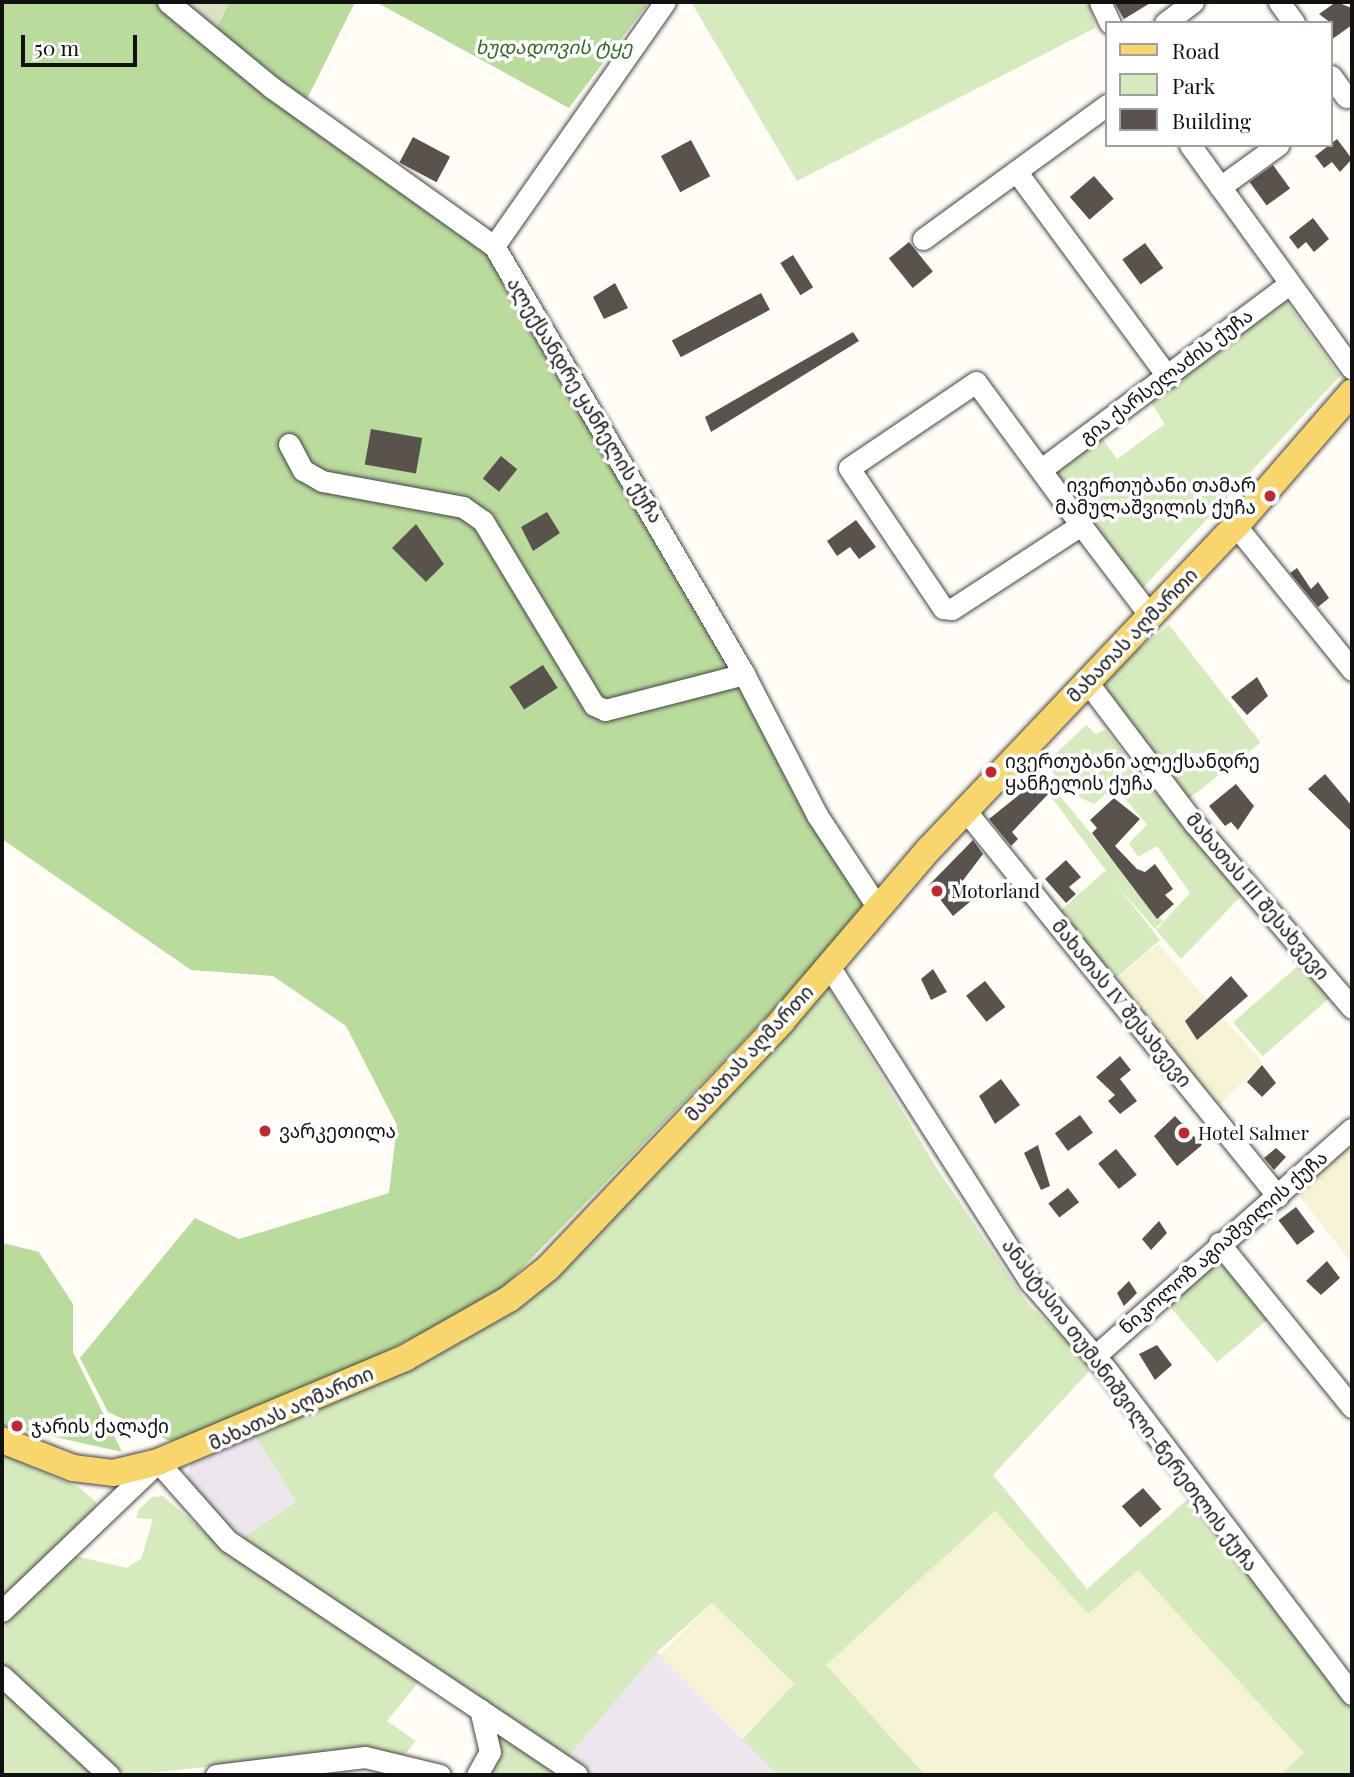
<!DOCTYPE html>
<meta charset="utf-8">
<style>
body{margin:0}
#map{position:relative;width:1354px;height:1777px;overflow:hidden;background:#fffdf5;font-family:"Playfair Display","Noto Sans Georgian",serif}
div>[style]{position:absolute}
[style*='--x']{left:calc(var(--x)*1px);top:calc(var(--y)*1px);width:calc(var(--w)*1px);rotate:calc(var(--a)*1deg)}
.industrial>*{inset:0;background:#eee6ef}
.farmland>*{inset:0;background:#f6f3d4;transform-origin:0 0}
.green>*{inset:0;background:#d5ebbd;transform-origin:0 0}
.forest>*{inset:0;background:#b9dc9c}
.cemetery>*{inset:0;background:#d9e3c4}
.building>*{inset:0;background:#5a524d;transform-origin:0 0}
.roads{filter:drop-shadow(0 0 2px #444) drop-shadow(0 0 2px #444)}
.minor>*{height:21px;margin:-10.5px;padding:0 10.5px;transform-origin:10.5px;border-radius:10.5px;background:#fff}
.major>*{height:26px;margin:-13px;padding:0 13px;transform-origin:13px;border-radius:13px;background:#f9d66b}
.dots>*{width:19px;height:19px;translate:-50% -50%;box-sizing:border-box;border:4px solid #fff;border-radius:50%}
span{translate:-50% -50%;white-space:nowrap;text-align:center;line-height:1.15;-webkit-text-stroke:7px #fff;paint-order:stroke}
.park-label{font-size:19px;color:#2f6b1f;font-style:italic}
.street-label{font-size:19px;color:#111}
.poi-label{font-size:19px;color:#111}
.right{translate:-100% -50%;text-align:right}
.left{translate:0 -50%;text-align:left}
.frame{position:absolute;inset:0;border:4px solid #111;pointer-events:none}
.legend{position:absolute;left:1105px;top:21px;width:228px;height:126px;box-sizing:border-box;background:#fff;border:2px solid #a0a0a0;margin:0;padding:9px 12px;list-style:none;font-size:21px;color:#111}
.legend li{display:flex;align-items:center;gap:14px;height:35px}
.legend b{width:35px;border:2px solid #a0a0a0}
.scale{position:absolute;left:21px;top:35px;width:116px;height:32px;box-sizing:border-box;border:4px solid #111;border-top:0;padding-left:9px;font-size:21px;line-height:24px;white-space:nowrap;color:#111;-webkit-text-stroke:5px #fff;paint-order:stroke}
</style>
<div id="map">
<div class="industrial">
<div style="clip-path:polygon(255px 1435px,296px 1502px,239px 1540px,188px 1482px,188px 1473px,191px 1461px)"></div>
<div style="clip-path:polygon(657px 1652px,778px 1775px,589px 1775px,566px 1760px)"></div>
</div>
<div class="farmland">
<div style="clip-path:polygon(1158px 944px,1263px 1063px,1216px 1108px,1116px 979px)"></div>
<div style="clip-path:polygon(1347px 1147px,1352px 1153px,1352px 1263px,1296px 1192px)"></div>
<div style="clip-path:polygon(995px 1511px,1088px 1614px,1138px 1569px,1304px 1753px,1280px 1775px,925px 1775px,826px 1665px)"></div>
<div style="left:712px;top:1603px;width:116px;height:74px;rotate:45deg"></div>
</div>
<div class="green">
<div style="clip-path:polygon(691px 2px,1089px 2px,1095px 28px,797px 181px)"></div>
<div style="clip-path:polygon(1284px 299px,1340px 376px,1140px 591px,1051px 471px,1098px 433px,1117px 459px,1165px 424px,1147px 397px)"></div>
<div style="left:1169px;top:625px;width:149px;height:97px;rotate:52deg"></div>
<div style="clip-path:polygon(1086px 725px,1096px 734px,1105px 730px,1241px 896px,1181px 959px,1156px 930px,1190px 893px,1157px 846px,1138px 857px,1129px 843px,1147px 825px,1115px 786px,1094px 804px,1070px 793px,1045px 764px)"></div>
<div style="clip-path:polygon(1055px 790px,1163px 921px,1155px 929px,1116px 884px,1160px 940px,1116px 978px,1060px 911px,1105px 871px,1110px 876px,1049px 794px)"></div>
<div style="left:1307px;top:958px;width:45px;height:98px;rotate:49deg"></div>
<div style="clip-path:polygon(824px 980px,936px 1167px,1028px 1304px,1094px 1366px,993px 1475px,1087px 1589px,1189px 1498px,1352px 1707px,1352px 1775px,1280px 1775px,1304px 1753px,1138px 1570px,1088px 1614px,995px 1511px,826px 1665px,925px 1775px,778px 1775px,742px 1739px,794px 1684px,712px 1603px,657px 1652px,566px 1760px,239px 1540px,296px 1502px,255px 1435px,421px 1362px,515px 1310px)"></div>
<div style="left:1220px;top:1254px;width:81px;height:72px;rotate:50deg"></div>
<div style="clip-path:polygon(2px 1454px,80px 1488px,96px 1502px,95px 1512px,2px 1600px)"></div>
<div style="clip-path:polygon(163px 1496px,223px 1548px,421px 1679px,387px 1721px,416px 1741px,404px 1755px,371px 1749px,131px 1775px,115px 1769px,5px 1671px,2px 1621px,76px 1556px,126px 1568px,141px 1559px,153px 1519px,136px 1518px,139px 1509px,152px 1497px)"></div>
<div style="clip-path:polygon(2px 1691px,99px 1775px,2px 1775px)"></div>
<div style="clip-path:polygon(497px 1728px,566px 1775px,491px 1775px)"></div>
</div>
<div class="forest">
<div style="clip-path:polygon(2px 2px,157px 2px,274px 97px,504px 257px,880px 900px,495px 1296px,261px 1415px,170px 1441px,108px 1412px,80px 1358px,195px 1218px,239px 1239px,389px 1193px,397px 1125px,346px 1026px,273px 976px,191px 970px,2px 839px)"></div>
<div style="clip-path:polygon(229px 2px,355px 2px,306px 101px,216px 29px)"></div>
<div style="clip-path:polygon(376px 2px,649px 2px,569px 108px)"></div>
<div style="clip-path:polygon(2px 1230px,3px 1243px,39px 1252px,73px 1304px,73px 1352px,122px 1452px,2px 1425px)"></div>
</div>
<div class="cemetery">
<div style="clip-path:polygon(183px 2px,229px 2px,216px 29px)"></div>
</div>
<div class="building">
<div style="clip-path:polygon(1114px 2px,1152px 2px,1124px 19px)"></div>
<div style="clip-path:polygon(1336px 2px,1352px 8px,1352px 25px,1331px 40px,1331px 23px,1319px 14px)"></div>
<div style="left:413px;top:137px;width:42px;height:29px;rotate:28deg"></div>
<div style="clip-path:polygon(1337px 139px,1352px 159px,1340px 172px,1332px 162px,1324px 168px,1315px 156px)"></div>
<div style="left:691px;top:140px;width:41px;height:34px;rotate:62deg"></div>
<div style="left:1273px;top:165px;width:29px;height:29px;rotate:54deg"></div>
<div style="left:1094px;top:176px;width:30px;height:32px;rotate:49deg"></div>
<div style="clip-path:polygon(1313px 218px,1329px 239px,1314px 252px,1306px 242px,1298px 249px,1289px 237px)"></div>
<div style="left:909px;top:242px;width:38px;height:26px;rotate:51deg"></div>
<div style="left:1145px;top:243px;width:31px;height:28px;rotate:54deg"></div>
<div style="left:793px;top:255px;width:38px;height:15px;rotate:58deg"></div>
<div style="clip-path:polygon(615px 283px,628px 308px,604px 319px,593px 297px)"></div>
<div style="left:761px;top:293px;width:19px;height:101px;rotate:62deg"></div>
<div style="clip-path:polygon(853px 332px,859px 341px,711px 432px,705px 417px)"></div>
<div style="left:371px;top:429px;width:52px;height:36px;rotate:10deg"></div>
<div style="left:501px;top:456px;width:21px;height:29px;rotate:39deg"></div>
<div style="clip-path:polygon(547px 512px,560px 533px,533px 551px,521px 527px)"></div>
<div style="clip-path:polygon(856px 520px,876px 547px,859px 559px,850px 547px,837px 556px,827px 541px)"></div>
<div style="clip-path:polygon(416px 524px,444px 564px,426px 582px,392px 548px)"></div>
<div style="clip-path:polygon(1297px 568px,1311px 589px,1318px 582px,1329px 598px,1318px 607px,1290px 573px)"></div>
<div style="left:543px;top:665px;width:27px;height:40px;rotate:57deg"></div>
<div style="clip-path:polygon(1257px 677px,1268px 696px,1247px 715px,1231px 697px)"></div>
<div style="clip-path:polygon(1045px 774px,1055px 787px,1012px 832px,1018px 839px,1011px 846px,989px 819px)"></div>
<div style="clip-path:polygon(1325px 774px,1352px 806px,1352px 832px,1308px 789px)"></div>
<div style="clip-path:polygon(1236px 784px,1254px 806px,1238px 830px,1231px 822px,1225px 826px,1209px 806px)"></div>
<div style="clip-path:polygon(1114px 798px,1140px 819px,1115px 846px,1137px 869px,1145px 872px,1155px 864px,1173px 889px,1165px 895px,1174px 904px,1157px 919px,1092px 833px,1097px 828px,1090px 820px)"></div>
<div style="clip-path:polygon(973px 840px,983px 854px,958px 887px,971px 901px,953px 916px,929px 885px)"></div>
<div style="clip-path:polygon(1066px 860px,1081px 877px,1069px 887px,1076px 894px,1066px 903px,1045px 879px)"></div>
<div style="clip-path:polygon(933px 969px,947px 992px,931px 1000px,921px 979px)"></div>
<div style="clip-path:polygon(1231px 976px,1248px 996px,1197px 1040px,1185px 1021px)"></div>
<div style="left:985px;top:981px;width:33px;height:24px;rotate:52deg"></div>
<div style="clip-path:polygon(1120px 1056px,1131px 1070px,1120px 1079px,1137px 1101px,1120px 1114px,1108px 1101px,1115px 1095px,1096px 1077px)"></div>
<div style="clip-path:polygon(1262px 1065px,1276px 1083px,1262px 1097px,1247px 1082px)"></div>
<div style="clip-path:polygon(1001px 1079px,1020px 1105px,995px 1124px,979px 1096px)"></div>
<div style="left:1080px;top:1115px;width:22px;height:31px;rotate:54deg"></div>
<div style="clip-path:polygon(1175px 1116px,1202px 1145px,1177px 1166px,1154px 1136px)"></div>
<div style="clip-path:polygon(1038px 1145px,1050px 1186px,1041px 1190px,1024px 1153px)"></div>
<div style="clip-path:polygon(1276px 1148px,1286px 1157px,1274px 1170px,1264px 1158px)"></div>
<div style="left:1116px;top:1149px;width:33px;height:23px;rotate:51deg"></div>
<div style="left:1068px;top:1188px;width:18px;height:25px;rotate:52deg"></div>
<div style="left:1296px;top:1207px;width:31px;height:22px;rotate:53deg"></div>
<div style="clip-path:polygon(1159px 1221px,1167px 1233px,1151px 1250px,1142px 1239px)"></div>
<div style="clip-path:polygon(1327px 1261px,1340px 1278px,1321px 1295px,1306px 1281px)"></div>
<div style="clip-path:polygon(1129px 1281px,1137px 1293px,1124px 1306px,1117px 1293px)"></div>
<div style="clip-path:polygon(1157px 1345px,1172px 1365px,1155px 1380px,1139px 1354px)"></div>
<div style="left:1143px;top:1488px;width:28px;height:28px;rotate:49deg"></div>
</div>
<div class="roads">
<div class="minor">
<div style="--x:168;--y:2;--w:134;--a:39.5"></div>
<div style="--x:271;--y:87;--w:274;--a:35.5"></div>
<div style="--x:494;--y:246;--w:496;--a:59.7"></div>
<div style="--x:744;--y:674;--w:159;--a:62.6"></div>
<div style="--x:817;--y:815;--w:111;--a:56.7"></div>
<div style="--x:1100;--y:2;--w:23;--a:65"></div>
<div style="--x:1279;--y:2;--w:26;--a:54"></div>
<div style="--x:1165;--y:23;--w:35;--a:-37"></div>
<div style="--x:1331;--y:76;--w:26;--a:54"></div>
<div style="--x:1190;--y:145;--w:276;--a:54.1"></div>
<div style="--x:1016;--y:171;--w:256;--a:53.6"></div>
<div style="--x:1220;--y:187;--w:72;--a:-35.9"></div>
<div style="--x:923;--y:239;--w:228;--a:-36.1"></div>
<div style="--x:494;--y:246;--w:298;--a:-55"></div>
<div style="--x:289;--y:444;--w:30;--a:62"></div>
<div style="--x:303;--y:470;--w:22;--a:30"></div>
<div style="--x:322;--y:481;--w:143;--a:10.4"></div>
<div style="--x:463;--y:507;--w:24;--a:35"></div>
<div style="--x:483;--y:521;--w:215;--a:58.9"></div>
<div style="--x:594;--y:705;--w:12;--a:24"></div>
<div style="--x:605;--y:710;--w:144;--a:-14.5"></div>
<div style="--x:1043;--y:468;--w:307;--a:-36.8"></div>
<div style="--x:1081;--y:525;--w:177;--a:-126.3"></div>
<div style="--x:976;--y:382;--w:153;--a:145.9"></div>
<div style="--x:849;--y:468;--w:169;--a:56.1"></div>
<div style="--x:943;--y:608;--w:9;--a:6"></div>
<div style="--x:952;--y:609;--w:154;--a:-33.1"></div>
<div style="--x:1081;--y:525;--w:116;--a:52.7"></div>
<div style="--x:1236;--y:526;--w:185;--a:51.1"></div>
<div style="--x:1088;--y:683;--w:176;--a:52.9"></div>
<div style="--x:1194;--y:823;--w:243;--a:49.5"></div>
<div style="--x:965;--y:810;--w:497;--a:51"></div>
<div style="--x:829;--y:966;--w:374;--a:57.5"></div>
<div style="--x:1030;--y:1281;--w:116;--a:49.2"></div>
<div style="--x:1106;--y:1369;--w:408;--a:52.9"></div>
<div style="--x:1219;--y:1243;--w:211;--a:51"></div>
<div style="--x:1095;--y:1356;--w:343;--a:-41.5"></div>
<div style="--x:2;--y:1611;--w:216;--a:-43.7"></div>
<div style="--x:158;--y:1462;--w:106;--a:48.5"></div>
<div style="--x:228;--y:1541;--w:420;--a:33.8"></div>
<div style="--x:2;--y:1676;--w:146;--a:42.8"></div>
<div style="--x:216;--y:1775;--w:150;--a:-6.9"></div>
<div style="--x:365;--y:1757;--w:77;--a:13.5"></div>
<div style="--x:477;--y:1775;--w:26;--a:-61"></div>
<div style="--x:490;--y:1752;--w:44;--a:-103.1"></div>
</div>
<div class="major">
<div style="--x:2;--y:1440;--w:76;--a:21.5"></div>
<div style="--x:73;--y:1468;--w:40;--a:7.1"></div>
<div style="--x:113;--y:1473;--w:46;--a:-13.7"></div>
<div style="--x:158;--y:1462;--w:268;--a:-22.8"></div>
<div style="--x:405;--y:1358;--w:120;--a:-29.6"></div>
<div style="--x:509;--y:1299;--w:50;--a:-38.5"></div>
<div style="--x:548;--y:1268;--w:340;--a:-46.5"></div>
<div style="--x:782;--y:1021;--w:226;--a:-49.5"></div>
<div style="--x:929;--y:849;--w:446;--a:-46.5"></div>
<div style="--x:1236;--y:526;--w:177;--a:-49.1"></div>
</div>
</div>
<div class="dots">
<div style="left:1270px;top:496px;background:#c4262e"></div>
<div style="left:991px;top:772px;background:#c4262e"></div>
<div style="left:937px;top:891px;background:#c4262e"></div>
<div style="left:265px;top:1131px;background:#c4262e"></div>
<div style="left:1184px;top:1133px;background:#c4262e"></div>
<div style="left:17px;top:1426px;background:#c4262e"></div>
</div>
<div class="park-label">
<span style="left:554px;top:47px">ხუდადოვის ტყე</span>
</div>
<div class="street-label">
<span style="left:1166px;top:376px;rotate:-37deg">გია ქარსელაძის ქუჩა</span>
<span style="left:585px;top:400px;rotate:59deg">ალექსანდრე ყანჩელის ქუჩა</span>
<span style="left:1132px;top:635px;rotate:-46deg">მახათას აღმართი</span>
<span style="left:1258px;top:896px;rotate:50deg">მახათას III შესახვევი</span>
<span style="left:1122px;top:1003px;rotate:51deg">მახათას IV შესახვევი</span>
<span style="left:749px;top:1053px;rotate:-47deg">მახათას აღმართი</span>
<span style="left:1223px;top:1242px;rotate:-41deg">ნიკოლოზ აგიაშვილის ქუჩა</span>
<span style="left:1130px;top:1405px;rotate:53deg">ანასტასია თუმანიშვილი-წერეთლის ქუჩა</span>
<span style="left:291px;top:1408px;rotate:-24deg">მახათას აღმართი</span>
</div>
<div class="poi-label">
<span class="right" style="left:1256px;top:496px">ივერთუბანი თამარ<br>მამულაშვილის ქუჩა</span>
<span class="left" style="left:1005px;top:772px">ივერთუბანი ალექსანდრე<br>ყანჩელის ქუჩა</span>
<span class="left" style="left:951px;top:891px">Motorland</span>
<span class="left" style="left:279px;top:1131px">ვარკეთილა</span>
<span class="left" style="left:1198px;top:1133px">Hotel Salmer</span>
<span class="left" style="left:31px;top:1426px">ჯარის ქალაქი</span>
</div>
<div class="frame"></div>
<ul class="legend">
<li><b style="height:9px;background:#f9d66b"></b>Road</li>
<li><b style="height:19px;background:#d5ebbd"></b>Park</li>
<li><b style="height:19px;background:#5a524d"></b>Building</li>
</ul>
<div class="scale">50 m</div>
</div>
